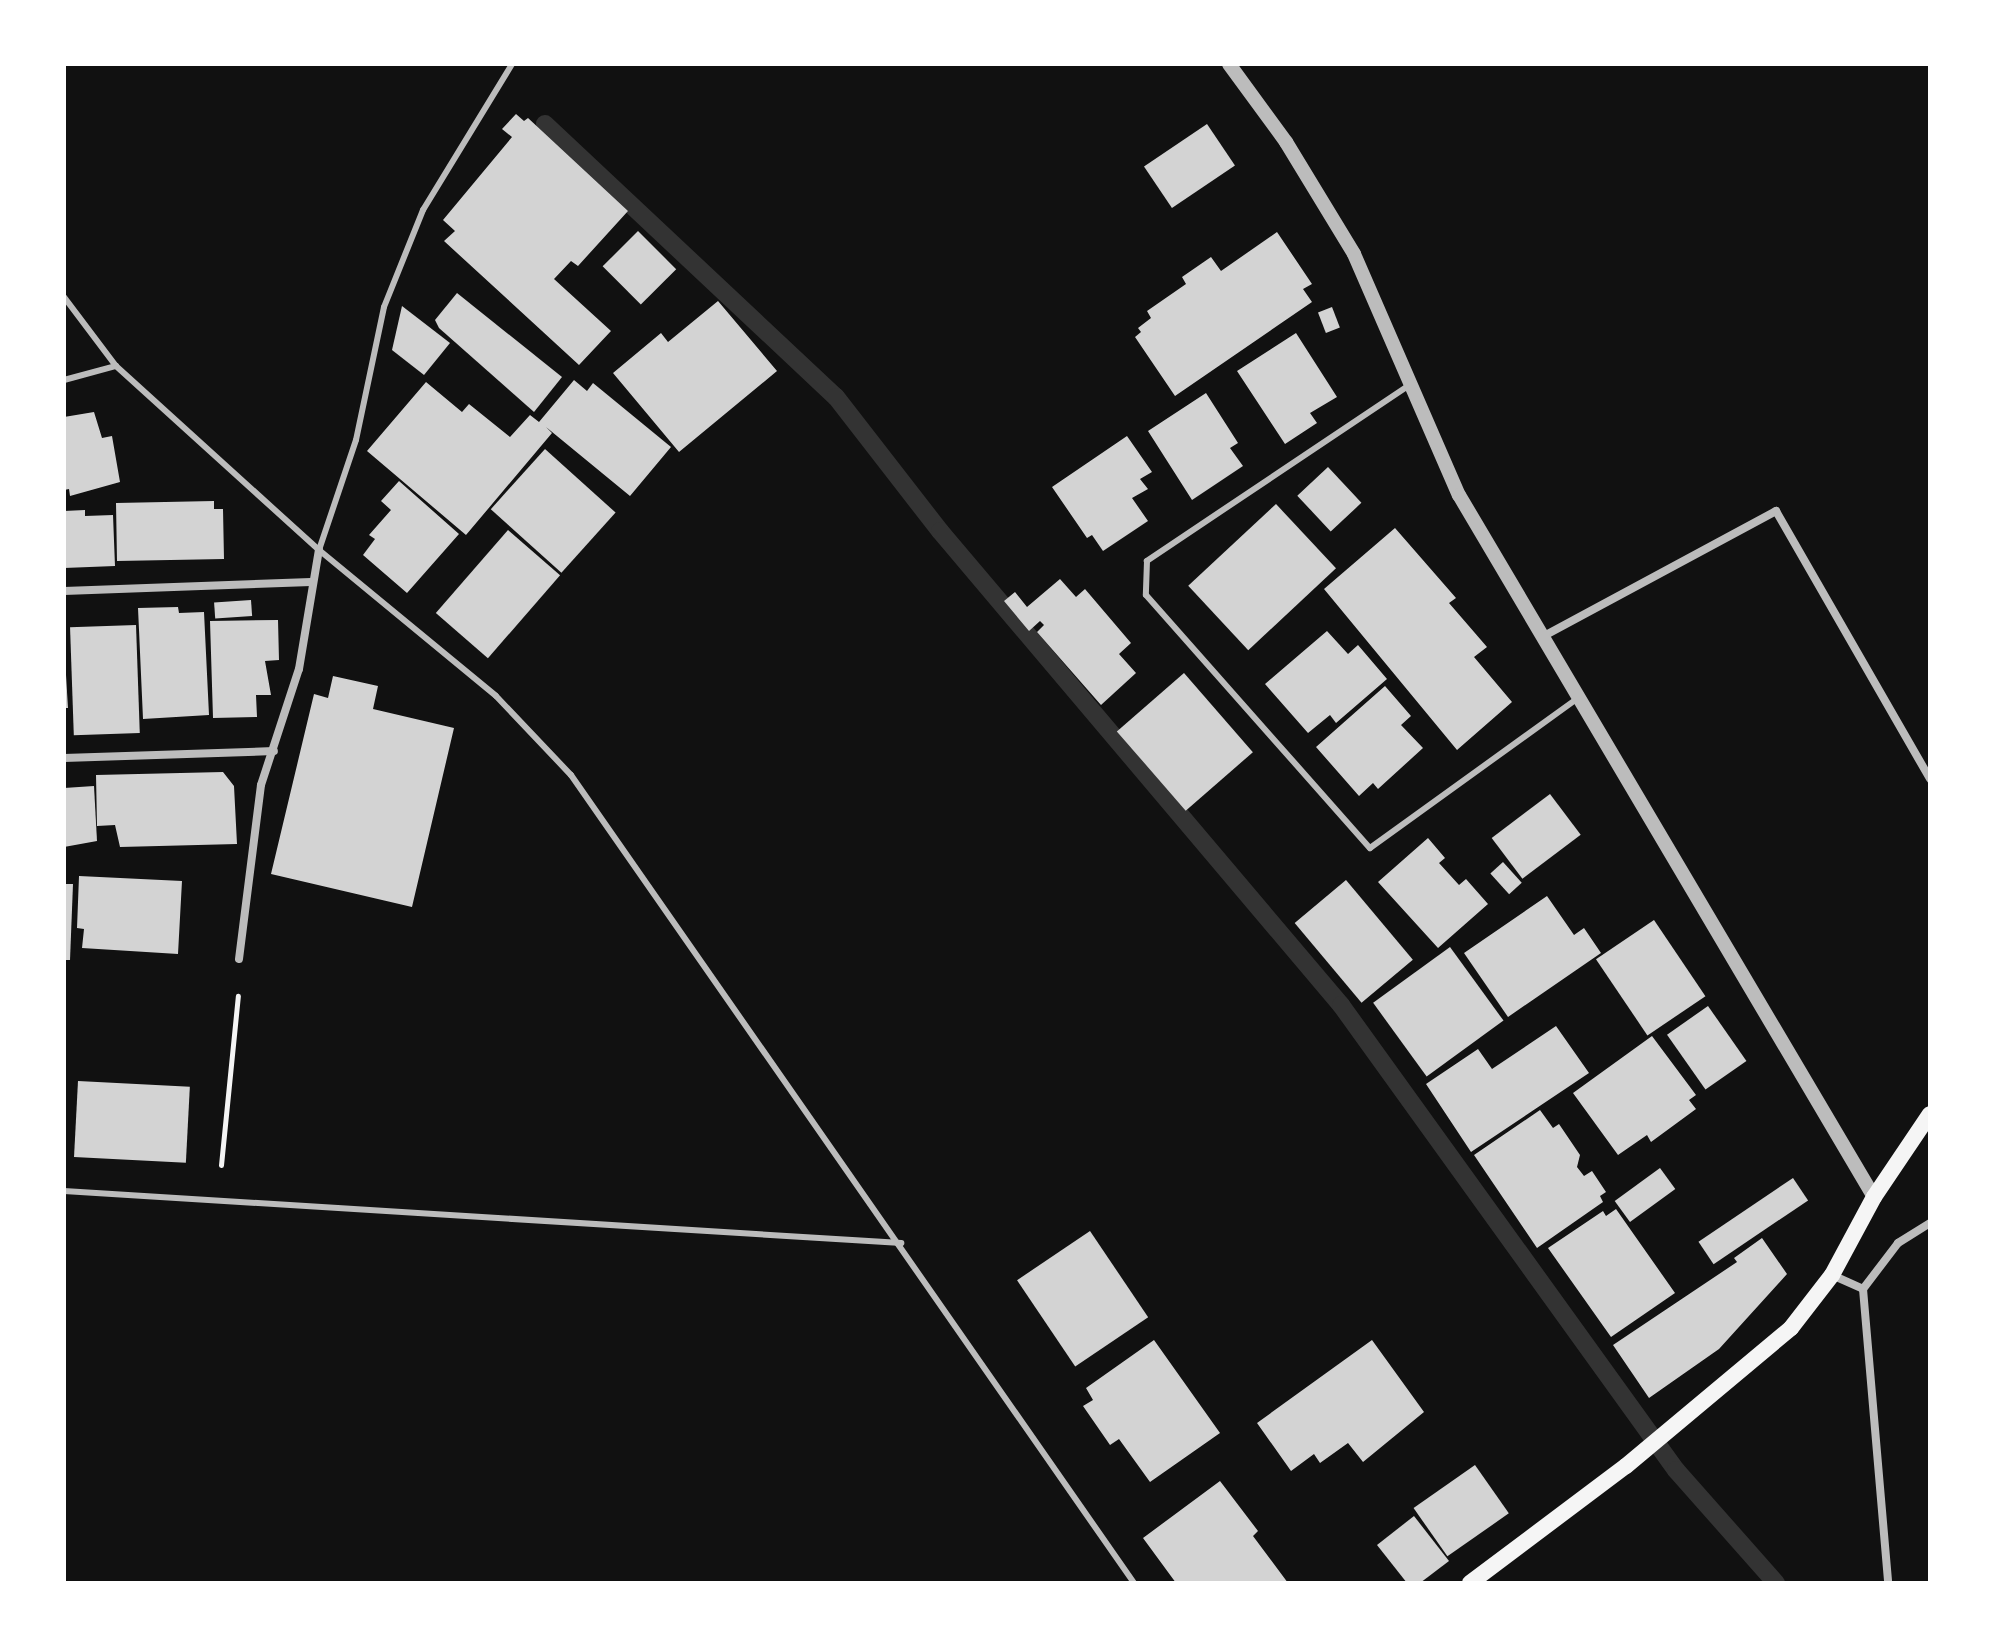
<!DOCTYPE html>
<style>
body{margin:0}
#map{position:relative;width:1994px;height:1647px;overflow:hidden;background:#111;font-family:"Archivo Narrow",sans-serif}
div>[style]{position:absolute}
[style*='--x']{left:calc(var(--x)*1px);top:calc(var(--y)*1px);width:calc(var(--w)*1px);rotate:calc(var(--a)*1deg)}
.stream>*{height:18px;margin:-9px;padding:0 9px;transform-origin:9px;border-radius:9px;background:#333}
.building>*{inset:0;background:#d3d3d3;transform-origin:0 0}
.path>*{height:5px;margin:-2.5px;padding:0 2.5px;transform-origin:2.5px;border-radius:2.5px;background:#f5f5f5}
.service>*{height:6px;margin:-3px;padding:0 3px;transform-origin:3px;border-radius:3px;background:#bcbcbc}
.minor>*{height:8px;margin:-4px;padding:0 4px;transform-origin:4px;border-radius:4px;background:#bcbcbc}
.tertiary>*{height:14px;margin:-7px;padding:0 7px;transform-origin:7px;border-radius:7px;background:#bcbcbc}
.secondary>*{height:16px;margin:-8px;padding:0 8px;transform-origin:8px;border-radius:8px;background:#f5f5f5}
span{translate:-50% -50%;white-space:nowrap;text-align:center;line-height:1.15;-webkit-text-stroke:8px #fff;paint-order:stroke}
.frame{position:absolute;inset:0;border:66px solid #fff;pointer-events:none}
</style>
<div id="map">
<div class="stream">
<div style="--x:545;--y:124;--w:399;--a:43.2"></div>
<div style="--x:836;--y:397;--w:170;--a:52.2"></div>
<div style="--x:940;--y:531;--w:621;--a:49.77"></div>
<div style="--x:1341;--y:1005;--w:573;--a:54.23"></div>
<div style="--x:1676;--y:1470;--w:151;--a:48.5"></div>
</div>
<div class="building">
<div style="clip-path:polygon(516px 114px,524px 121px,528px 118px,628px 211px,578px 266px,571px 261px,554px 279px,611px 331px,579px 365px,444px 241px,455px 231px,443px 220px,512px 137px,502px 129px)"></div>
<div style="left:1207px;top:124px;width:50px;height:76px;rotate:56deg"></div>
<div style="left:638px;top:231px;width:54px;height:50px;rotate:45deg"></div>
<div style="clip-path:polygon(1277px 232px,1312px 284px,1303px 289px,1312px 302px,1175px 396px,1135px 337px,1141px 332px,1138px 328px,1151px 318px,1147px 311px,1186px 284px,1182px 277px,1211px 257px,1221px 271px)"></div>
<div style="clip-path:polygon(457px 293px,562px 377px,534px 412px,439px 328px,435px 320px)"></div>
<div style="clip-path:polygon(718px 301px,777px 371px,679px 452px,613px 373px,661px 333px,668px 342px)"></div>
<div style="clip-path:polygon(402px 306px,450px 343px,424px 375px,392px 350px)"></div>
<div style="left:1332px;top:307px;width:22px;height:15px;rotate:69deg"></div>
<div style="clip-path:polygon(1296px 333px,1337px 397px,1310px 413px,1317px 423px,1285px 444px,1237px 371px)"></div>
<div style="clip-path:polygon(574px 380px,587px 391px,593px 383px,671px 447px,630px 496px,546px 427px,552px 433px,466px 535px,367px 451px,426px 382px,462px 412px,469px 404px,510px 437px,530px 415px,539px 422px)"></div>
<div style="clip-path:polygon(1206px 393px,1238px 443px,1230px 448px,1243px 466px,1192px 500px,1148px 431px)"></div>
<div style="clip-path:polygon(94px 412px,102px 438px,112px 436px,120px 482px,70px 496px,69px 489px,64px 490px,64px 417px)"></div>
<div style="clip-path:polygon(1127px 436px,1152px 472px,1140px 479px,1148px 489px,1132px 498px,1148px 521px,1103px 551px,1092px 535px,1087px 538px,1052px 487px)"></div>
<div style="left:545px;top:449px;width:95px;height:81px;rotate:42deg"></div>
<div style="left:1328px;top:467px;width:49px;height:42px;rotate:47deg"></div>
<div style="clip-path:polygon(399px 481px,459px 534px,407px 593px,363px 555px,375px 539px,369px 535px,391px 510px,381px 501px)"></div>
<div style="clip-path:polygon(214px 501px,214px 509px,223px 509px,224px 559px,117px 561px,116px 503px)"></div>
<div style="left:1276px;top:504px;width:88px;height:120px;rotate:47deg"></div>
<div style="clip-path:polygon(85px 510px,85px 516px,113px 515px,115px 566px,64px 568px,64px 511px)"></div>
<div style="clip-path:polygon(1395px 528px,1456px 598px,1449px 603px,1487px 647px,1474px 657px,1512px 702px,1457px 750px,1324px 589px)"></div>
<div style="left:508px;top:530px;width:69px;height:110px;rotate:41deg"></div>
<div style="clip-path:polygon(1060px 579px,1076px 597px,1085px 589px,1131px 643px,1119px 654px,1136px 673px,1101px 705px,1037px 632px,1044px 625px,1040px 621px,1029px 631px,1004px 601px,1015px 592px,1027px 607px)"></div>
<div style="left:251px;top:600px;width:16px;height:37px;rotate:86deg"></div>
<div style="clip-path:polygon(178px 607px,179px 613px,204px 612px,209px 715px,143px 719px,138px 608px)"></div>
<div style="clip-path:polygon(278px 620px,279px 660px,265px 661px,271px 695px,256px 695px,257px 717px,213px 718px,210px 621px)"></div>
<div style="left:136px;top:625px;width:108px;height:66px;rotate:88deg"></div>
<div style="clip-path:polygon(1327px 631px,1348px 654px,1358px 645px,1387px 679px,1336px 723px,1330px 715px,1308px 733px,1265px 684px)"></div>
<div style="left:1184px;top:673px;width:105px;height:89px;rotate:49deg"></div>
<div style="clip-path:polygon(64px 675px,66px 675px,68px 708px,64px 708px)"></div>
<div style="clip-path:polygon(333px 676px,378px 686px,373px 709px,454px 728px,412px 907px,271px 874px,314px 694px,328px 698px)"></div>
<div style="clip-path:polygon(1385px 686px,1411px 716px,1401px 725px,1423px 748px,1378px 789px,1373px 783px,1359px 796px,1316px 747px)"></div>
<div style="clip-path:polygon(223px 772px,234px 786px,237px 844px,120px 847px,115px 825px,97px 826px,96px 775px)"></div>
<div style="clip-path:polygon(94px 786px,97px 841px,64px 847px,64px 788px)"></div>
<div style="left:1550px;top:794px;width:51px;height:73px;rotate:53deg"></div>
<div style="clip-path:polygon(1428px 838px,1445px 858px,1439px 863px,1459px 885px,1466px 879px,1488px 904px,1438px 948px,1378px 882px)"></div>
<div style="left:1503px;top:862px;width:28px;height:17px;rotate:48deg"></div>
<div style="clip-path:polygon(79px 876px,182px 881px,178px 954px,82px 948px,84px 929px,77px 928px)"></div>
<div style="left:1346px;top:880px;width:104px;height:67px;rotate:50deg"></div>
<div style="clip-path:polygon(64px 884px,73px 884px,70px 960px,64px 960px)"></div>
<div style="clip-path:polygon(1547px 896px,1574px 935px,1584px 928px,1601px 953px,1508px 1017px,1464px 953px)"></div>
<div style="left:1654px;top:920px;width:92px;height:70px;rotate:56deg"></div>
<div style="left:1450px;top:947px;width:91px;height:95px;rotate:54deg"></div>
<div style="left:1708px;top:1006px;width:67px;height:50px;rotate:55deg"></div>
<div style="clip-path:polygon(1556px 1026px,1589px 1073px,1471px 1152px,1426px 1084px,1478px 1049px,1492px 1069px)"></div>
<div style="clip-path:polygon(1652px 1036px,1696px 1095px,1689px 1100px,1696px 1109px,1651px 1142px,1647px 1135px,1618px 1155px,1573px 1093px)"></div>
<div style="left:78px;top:1081px;width:112px;height:76px;rotate:3deg"></div>
<div style="clip-path:polygon(1540px 1110px,1553px 1128px,1559px 1124px,1580px 1155px,1577px 1167px,1584px 1176px,1592px 1171px,1606px 1192px,1600px 1196px,1603px 1202px,1537px 1248px,1474px 1155px)"></div>
<div style="left:1660px;top:1168px;width:26px;height:56px;rotate:54deg"></div>
<div style="left:1793px;top:1178px;width:27px;height:114px;rotate:56deg"></div>
<div style="clip-path:polygon(1616px 1209px,1675px 1293px,1611px 1337px,1548px 1248px,1603px 1211px,1606px 1216px)"></div>
<div style="left:1090px;top:1231px;width:104px;height:88px;rotate:56deg"></div>
<div style="clip-path:polygon(1762px 1238px,1787px 1274px,1719px 1349px,1649px 1398px,1613px 1345px,1737px 1262px,1734px 1258px)"></div>
<div style="clip-path:polygon(1154px 1340px,1220px 1433px,1150px 1482px,1119px 1439px,1110px 1445px,1083px 1406px,1093px 1400px,1086px 1388px)"></div>
<div style="clip-path:polygon(1372px 1340px,1424px 1412px,1363px 1462px,1348px 1443px,1320px 1463px,1314px 1454px,1291px 1471px,1257px 1423px)"></div>
<div style="left:1475px;top:1465px;width:59px;height:75px;rotate:55deg"></div>
<div style="clip-path:polygon(1220px 1481px,1258px 1531px,1253px 1536px,1288px 1583px,1176px 1583px,1143px 1538px)"></div>
<div style="clip-path:polygon(1414px 1516px,1449px 1561px,1420px 1583px,1407px 1583px,1377px 1545px)"></div>
</div>
<div class="path">
<div style="--x:221;--y:1165;--w:170;--a:-84.3"></div>
</div>
<div class="service">
<div style="--x:64;--y:297;--w:86;--a:53"></div>
<div style="--x:116;--y:366;--w:274;--a:42.2"></div>
<div style="--x:319;--y:550;--w:229;--a:39.5"></div>
<div style="--x:496;--y:696;--w:109;--a:46.5"></div>
<div style="--x:571;--y:775;--w:985;--a:55.13"></div>
<div style="--x:64;--y:380;--w:54;--a:-15.1"></div>
<div style="--x:1411;--y:384;--w:318;--a:146.2"></div>
<div style="--x:1147;--y:561;--w:34;--a:92"></div>
<div style="--x:1146;--y:595;--w:338;--a:48.5"></div>
<div style="--x:1370;--y:848;--w:258;--a:-35.8"></div>
<div style="--x:319;--y:550;--w:116;--a:-71.4"></div>
<div style="--x:356;--y:440;--w:136;--a:-78.1"></div>
<div style="--x:384;--y:307;--w:105;--a:-68.1"></div>
<div style="--x:423;--y:210;--w:171;--a:-58.6"></div>
<div style="--x:64;--y:1191;--w:839;--a:3.56"></div>
</div>
<div class="minor">
<div style="--x:64;--y:591;--w:247;--a:-2.1"></div>
<div style="--x:1542;--y:637;--w:266;--a:-28.3"></div>
<div style="--x:1776;--y:511;--w:309;--a:60.1"></div>
<div style="--x:64;--y:758;--w:210;--a:-1.9"></div>
<div style="--x:239;--y:959;--w:175;--a:-82.8"></div>
<div style="--x:261;--y:785;--w:122;--a:-71.9"></div>
<div style="--x:299;--y:669;--w:121;--a:-80.5"></div>
<div style="--x:1832;--y:1275;--w:34;--a:24"></div>
<div style="--x:1863;--y:1289;--w:58;--a:-52.7"></div>
<div style="--x:1898;--y:1243;--w:38;--a:-32"></div>
<div style="--x:1863;--y:1289;--w:295;--a:85.1"></div>
</div>
<div class="tertiary">
<div style="--x:1229;--y:64;--w:97;--a:53.8"></div>
<div style="--x:1286;--y:142;--w:131;--a:58.7"></div>
<div style="--x:1354;--y:254;--w:263;--a:66.5"></div>
<div style="--x:1459;--y:495;--w:815;--a:59.41"></div>
</div>
<div class="secondary">
<div style="--x:1470;--y:1583;--w:195;--a:-36.9"></div>
<div style="--x:1626;--y:1466;--w:215;--a:-39.9"></div>
<div style="--x:1791;--y:1328;--w:67;--a:-52.3"></div>
<div style="--x:1832;--y:1275;--w:89;--a:-61.7"></div>
<div style="--x:1874;--y:1197;--w:100;--a:-56"></div>
</div>
<div class="frame"></div>
</div>
